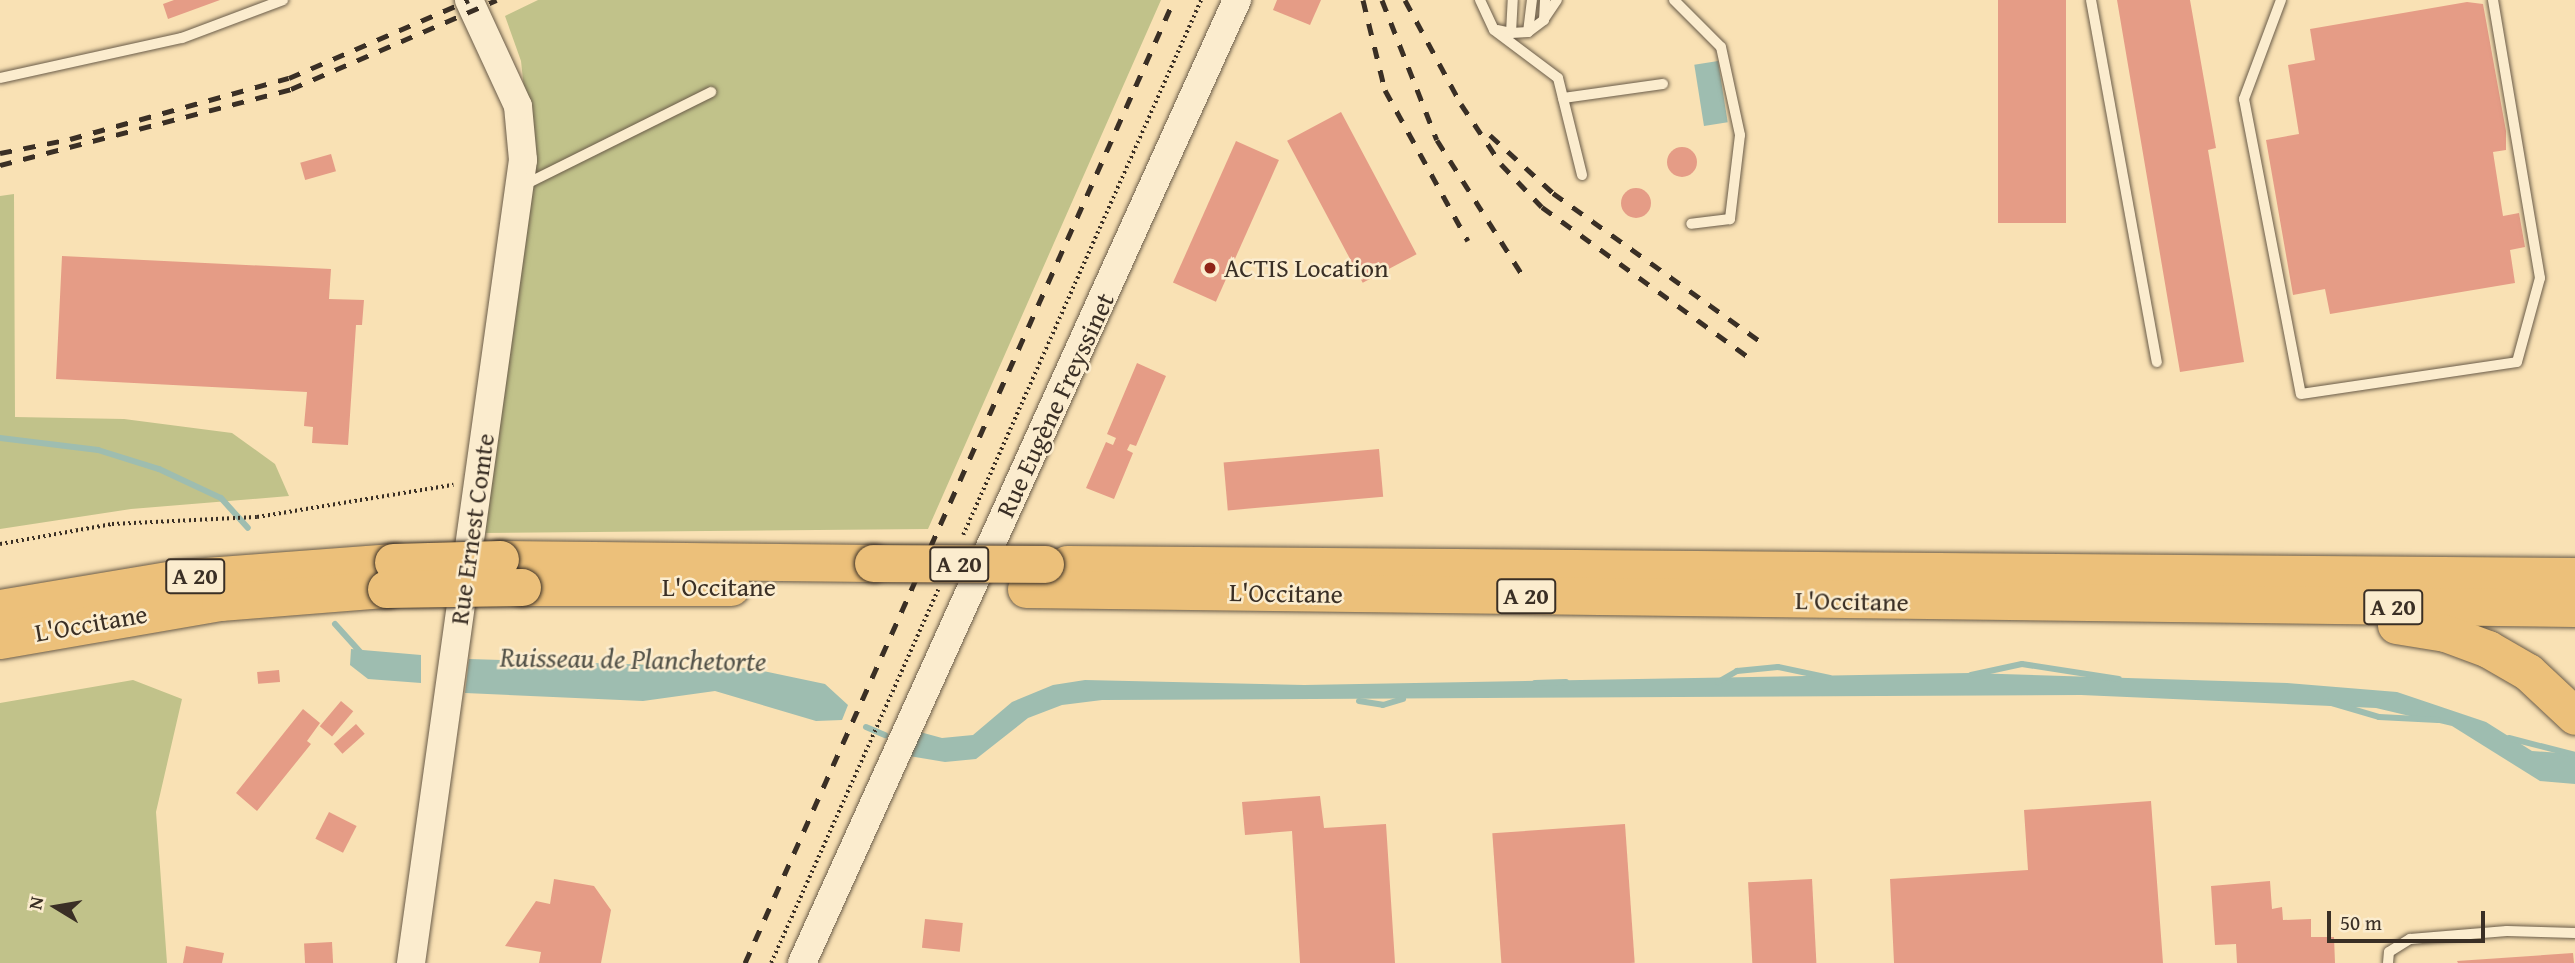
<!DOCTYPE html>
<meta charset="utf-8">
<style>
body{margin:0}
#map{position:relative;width:2575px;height:963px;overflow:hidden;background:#f9e1b4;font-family:"Gentium Book Plus",serif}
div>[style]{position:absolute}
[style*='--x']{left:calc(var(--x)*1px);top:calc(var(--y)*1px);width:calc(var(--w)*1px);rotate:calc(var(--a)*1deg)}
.green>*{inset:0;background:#c1c28a}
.water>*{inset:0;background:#9ebdb0;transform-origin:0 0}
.stream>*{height:6px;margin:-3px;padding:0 3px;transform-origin:3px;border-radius:3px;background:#9ebdb0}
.building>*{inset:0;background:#e59c86;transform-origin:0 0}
.round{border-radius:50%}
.path>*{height:3.5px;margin-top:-1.75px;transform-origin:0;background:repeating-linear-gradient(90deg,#3a2f25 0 2px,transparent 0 5.5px)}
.roads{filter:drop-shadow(0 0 2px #6a5c49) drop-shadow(0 0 2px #6a5c49)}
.lane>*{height:10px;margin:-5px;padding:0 5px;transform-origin:5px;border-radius:5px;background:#fbecce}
.secondary>*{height:28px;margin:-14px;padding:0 14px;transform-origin:14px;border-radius:14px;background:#fbecce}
.highway>*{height:37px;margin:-18.5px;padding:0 18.5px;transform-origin:18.5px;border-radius:18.5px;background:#ecc07a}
.rail>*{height:5px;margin-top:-2.5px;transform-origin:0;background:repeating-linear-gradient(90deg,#3a2f25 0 12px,transparent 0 24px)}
.bridges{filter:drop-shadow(0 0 2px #3a2f25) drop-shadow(0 0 2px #3a2f25)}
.highway-bridge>*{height:37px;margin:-18.5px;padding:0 18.5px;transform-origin:18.5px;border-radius:18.5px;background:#ecc07a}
.dots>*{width:19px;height:19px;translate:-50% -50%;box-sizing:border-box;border:4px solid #fbecce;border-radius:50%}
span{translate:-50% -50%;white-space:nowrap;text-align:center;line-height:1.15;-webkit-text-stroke:5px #fbecce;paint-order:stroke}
.shield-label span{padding:2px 5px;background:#fbecce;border:2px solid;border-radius:5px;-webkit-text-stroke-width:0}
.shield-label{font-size:24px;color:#3a2f25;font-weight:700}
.poi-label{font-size:26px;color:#3a2f25}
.left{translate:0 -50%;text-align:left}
.street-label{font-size:26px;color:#3a2f25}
.water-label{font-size:28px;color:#535248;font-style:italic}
.north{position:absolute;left:21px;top:872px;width:70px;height:70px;-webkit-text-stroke:5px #fbecce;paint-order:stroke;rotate:281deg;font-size:19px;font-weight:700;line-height:28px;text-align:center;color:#3a2f25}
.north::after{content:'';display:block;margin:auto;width:24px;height:32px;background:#3a2f25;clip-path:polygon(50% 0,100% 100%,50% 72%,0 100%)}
.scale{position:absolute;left:2327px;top:911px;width:158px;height:32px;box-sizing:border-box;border:4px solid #3a2f25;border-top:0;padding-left:9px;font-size:21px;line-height:24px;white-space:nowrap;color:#3a2f25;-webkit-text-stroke:5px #fbecce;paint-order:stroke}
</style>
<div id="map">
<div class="green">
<div style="clip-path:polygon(538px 0,1161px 0,928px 529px,481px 533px,533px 171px,521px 61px,505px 16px)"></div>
<div style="clip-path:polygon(14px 194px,15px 417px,124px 419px,232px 433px,275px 464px,289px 496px,131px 509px,0 529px,0 196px)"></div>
<div style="clip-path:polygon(133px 680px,182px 699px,156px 812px,167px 963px,0 963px,0 703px)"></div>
</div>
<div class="water">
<div style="left:1718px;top:61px;width:62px;height:24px;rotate:81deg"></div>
<div style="clip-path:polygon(351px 649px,421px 655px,421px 683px,368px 679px,350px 665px)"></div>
<div style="clip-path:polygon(469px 659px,749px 668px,825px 684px,848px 705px,842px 720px,816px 721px,715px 691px,643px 701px,465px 693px)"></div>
<div style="clip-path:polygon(1969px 673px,2287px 683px,2397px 692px,2486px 722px,2532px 751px,2575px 754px,2575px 784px,2540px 781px,2452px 726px,2376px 708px,2081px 695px,1102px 700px,1062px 705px,1028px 718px,976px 759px,945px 762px,909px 756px,920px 732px,942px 738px,973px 735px,1012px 702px,1053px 685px,1085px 680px,1304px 685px)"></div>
</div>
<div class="stream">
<div style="--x:0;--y:438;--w:99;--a:7"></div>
<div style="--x:98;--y:450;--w:64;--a:17.3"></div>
<div style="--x:159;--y:469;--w:68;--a:25.1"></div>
<div style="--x:221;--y:498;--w:40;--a:48"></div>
<div style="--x:335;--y:624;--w:39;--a:48"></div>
<div style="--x:1971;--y:675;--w:52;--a:-12.2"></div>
<div style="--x:2022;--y:664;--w:98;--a:8.8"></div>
<div style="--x:1718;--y:682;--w:22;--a:-30"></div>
<div style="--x:1737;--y:671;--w:41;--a:-5.6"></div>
<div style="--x:1778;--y:667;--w:53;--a:11.9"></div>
<div style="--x:1535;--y:683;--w:31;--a:-2"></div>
<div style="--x:1359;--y:701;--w:24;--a:9"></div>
<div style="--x:1383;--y:705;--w:21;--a:-17"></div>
<div style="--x:2325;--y:701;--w:56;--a:16.5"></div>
<div style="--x:2379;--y:717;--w:59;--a:2.9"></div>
<div style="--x:866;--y:727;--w:21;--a:23"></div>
<div style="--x:2509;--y:738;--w:68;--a:14.4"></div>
</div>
<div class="building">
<div style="clip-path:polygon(174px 0,220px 0,168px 19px,163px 4px)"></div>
<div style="clip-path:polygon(1277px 0,1321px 0,1310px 25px,1273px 10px)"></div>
<div style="left:1998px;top:0;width:68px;height:223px"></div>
<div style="clip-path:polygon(2117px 0,2190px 0,2216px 148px,2208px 150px,2244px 362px,2180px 372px)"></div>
<div style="clip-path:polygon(2467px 2px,2483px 4px,2506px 131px,2506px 150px,2493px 152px,2503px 216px,2519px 213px,2525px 247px,2510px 250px,2515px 283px,2330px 314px,2325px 289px,2293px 295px,2266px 140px,2299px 134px,2288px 65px,2315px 60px,2310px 29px)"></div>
<div style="left:1341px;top:112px;width:161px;height:61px;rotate:62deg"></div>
<div style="left:1236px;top:141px;width:47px;height:155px;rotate:24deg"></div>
<div class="round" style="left:1667px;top:147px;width:30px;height:30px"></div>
<div style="left:331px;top:154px;width:18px;height:32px;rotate:74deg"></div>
<div class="round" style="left:1621px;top:188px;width:30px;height:30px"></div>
<div style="clip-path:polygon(62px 256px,331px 269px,329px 299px,364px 300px,362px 325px,356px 325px,348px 445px,312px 443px,313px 427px,304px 426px,307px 392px,56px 379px)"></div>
<div style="clip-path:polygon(1137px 363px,1166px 376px,1136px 446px,1130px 444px,1127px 450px,1133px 453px,1114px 499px,1086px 488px,1106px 442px,1113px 445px,1116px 438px,1107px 434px)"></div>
<div style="left:1379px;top:449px;width:48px;height:156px;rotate:85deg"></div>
<div style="left:279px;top:670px;width:12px;height:22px;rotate:85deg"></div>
<div style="left:341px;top:701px;width:16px;height:33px;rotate:40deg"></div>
<div style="clip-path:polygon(303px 709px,320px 723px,307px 741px,311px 744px,257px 811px,236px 793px)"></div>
<div style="left:356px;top:724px;width:13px;height:30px;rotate:48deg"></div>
<div style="clip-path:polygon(1320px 796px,1324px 828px,1386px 824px,1395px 963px,1300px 963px,1292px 831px,1245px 835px,1242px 802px)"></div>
<div style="clip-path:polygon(2151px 801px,2163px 963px,1894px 963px,1890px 879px,2028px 870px,2024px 810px)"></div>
<div style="left:329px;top:812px;width:31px;height:30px;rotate:27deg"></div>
<div style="left:1625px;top:824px;width:139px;height:133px;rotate:86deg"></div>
<div style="clip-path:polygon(554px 879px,594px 886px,611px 910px,601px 963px,539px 963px,541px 952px,505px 946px,536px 901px,550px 904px)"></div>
<div style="left:1812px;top:879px;width:84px;height:64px;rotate:87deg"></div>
<div style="clip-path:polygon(2270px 881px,2272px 909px,2282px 907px,2283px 920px,2311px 919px,2311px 937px,2334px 937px,2335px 963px,2237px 963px,2236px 944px,2215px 945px,2211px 886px)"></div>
<div style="left:925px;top:919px;width:38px;height:29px;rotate:6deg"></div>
<div style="left:332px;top:942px;width:21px;height:28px;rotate:87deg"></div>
<div style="clip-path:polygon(186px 946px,224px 953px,222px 963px,183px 963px)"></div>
<div style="clip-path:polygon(2573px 953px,2574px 963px,2458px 963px,2457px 961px)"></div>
</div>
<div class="path">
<div style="--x:963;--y:535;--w:586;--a:-66.02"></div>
<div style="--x:0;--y:544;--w:114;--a:-10.1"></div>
<div style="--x:112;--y:524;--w:145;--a:-2.8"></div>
<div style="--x:257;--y:517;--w:199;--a:-9.3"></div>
<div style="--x:771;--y:963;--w:409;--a:-65.9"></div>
</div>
<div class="roads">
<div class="lane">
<div style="--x:1480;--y:0;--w:33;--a:65"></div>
<div style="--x:1494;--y:30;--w:80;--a:36.9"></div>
<div style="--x:1558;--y:78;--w:100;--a:76.1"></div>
<div style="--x:1674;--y:0;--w:66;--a:45"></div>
<div style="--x:1721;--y:47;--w:90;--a:77.8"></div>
<div style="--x:1740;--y:135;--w:85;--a:96.8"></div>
<div style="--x:1730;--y:219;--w:39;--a:173"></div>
<div style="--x:2091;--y:0;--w:368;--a:79.7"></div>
<div style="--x:2281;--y:0;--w:106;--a:110.5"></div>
<div style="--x:2244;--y:99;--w:300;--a:79.1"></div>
<div style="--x:2301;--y:394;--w:218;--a:-8.4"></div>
<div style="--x:2517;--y:362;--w:87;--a:-74.7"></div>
<div style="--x:2540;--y:278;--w:282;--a:-99.6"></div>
<div style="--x:1544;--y:19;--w:23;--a:-56"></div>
<div style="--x:1498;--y:30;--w:13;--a:13"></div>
<div style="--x:1511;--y:33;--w:33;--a:-87"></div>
<div style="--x:1528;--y:32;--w:20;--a:-37"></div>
<div style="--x:1544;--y:20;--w:20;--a:-87"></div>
<div style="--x:1511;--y:33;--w:17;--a:-3"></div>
<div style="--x:1528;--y:32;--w:32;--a:-83"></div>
<div style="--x:0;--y:78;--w:186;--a:-12.4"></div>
<div style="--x:182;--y:38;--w:108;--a:-20.6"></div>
<div style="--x:1563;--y:98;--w:101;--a:-8"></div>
<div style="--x:524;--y:185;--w:209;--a:-26.4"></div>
<div style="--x:2388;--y:963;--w:11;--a:-85"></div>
<div style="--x:2389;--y:952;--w:25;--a:-32"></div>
<div style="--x:2410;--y:939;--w:97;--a:-4.7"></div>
<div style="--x:2507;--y:931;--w:68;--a:1.7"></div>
</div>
<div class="secondary">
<div style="--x:411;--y:963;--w:811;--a:-82.06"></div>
<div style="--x:523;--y:160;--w:54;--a:-95.3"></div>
<div style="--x:518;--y:106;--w:117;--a:-114.8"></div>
<div style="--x:802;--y:963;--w:1057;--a:-65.69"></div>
</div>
<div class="highway">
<div style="--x:500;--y:559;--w:373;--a:0.6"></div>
<div style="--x:1067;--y:564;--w:1508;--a:0.46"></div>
<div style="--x:522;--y:587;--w:209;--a:0"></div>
<div style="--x:1026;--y:589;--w:1549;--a:0.7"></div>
<div style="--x:0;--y:608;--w:182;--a:-9.5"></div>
<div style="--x:180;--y:578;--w:214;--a:-4.3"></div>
<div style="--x:2396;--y:625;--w:50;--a:9.3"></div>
<div style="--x:2445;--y:633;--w:46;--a:20.4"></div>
<div style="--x:2488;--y:649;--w:46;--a:29.9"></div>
<div style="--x:2528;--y:672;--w:64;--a:43.1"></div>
<div style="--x:0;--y:640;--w:223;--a:-9.8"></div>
<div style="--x:220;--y:602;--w:167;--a:-4.5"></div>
</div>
</div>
<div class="rail">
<div style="--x:1363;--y:0;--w:93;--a:76.3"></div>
<div style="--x:1385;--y:90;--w:172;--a:61.2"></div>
<div style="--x:1382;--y:0;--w:150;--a:68.6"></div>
<div style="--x:1437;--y:140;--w:161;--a:57.7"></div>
<div style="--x:1405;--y:0;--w:118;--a:61.7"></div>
<div style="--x:1461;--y:104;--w:72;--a:56.3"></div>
<div style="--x:1501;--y:164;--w:59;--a:46.4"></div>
<div style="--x:1542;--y:207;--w:258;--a:36"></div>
<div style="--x:1490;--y:135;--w:86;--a:42.6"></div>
<div style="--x:1553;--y:193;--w:259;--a:35.6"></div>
<div style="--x:0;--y:153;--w:71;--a:-11.3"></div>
<div style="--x:70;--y:139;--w:227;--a:-15.6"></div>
<div style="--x:289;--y:78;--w:196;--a:-23.4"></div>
<div style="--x:0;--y:165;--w:301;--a:-14.6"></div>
<div style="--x:291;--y:89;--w:224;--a:-23.4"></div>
<div style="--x:745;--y:963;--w:1054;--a:-65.99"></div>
</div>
<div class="bridges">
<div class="highway-bridge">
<div style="--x:393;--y:562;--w:107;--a:-1.6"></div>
<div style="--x:873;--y:563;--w:172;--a:0.3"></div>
<div style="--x:386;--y:589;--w:136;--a:-0.8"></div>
</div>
</div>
<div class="dots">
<div style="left:1210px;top:268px;background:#8f2418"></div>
</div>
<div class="shield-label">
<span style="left:959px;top:564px">A 20</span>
<span style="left:195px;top:576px">A 20</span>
<span style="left:1526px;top:596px">A 20</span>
<span style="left:2393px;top:607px">A 20</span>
</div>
<div class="poi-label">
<span class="left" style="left:1224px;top:268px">ACTIS Location</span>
</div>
<div class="street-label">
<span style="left:1055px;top:405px;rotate:-65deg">Rue Eugène Freyssinet</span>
<span style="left:472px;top:529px;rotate:-82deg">Rue Ernest Comte</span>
<span style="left:719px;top:587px">L'Occitane</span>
<span style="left:1286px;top:593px;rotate:1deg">L'Occitane</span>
<span style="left:1852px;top:601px;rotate:1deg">L'Occitane</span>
<span style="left:91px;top:623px;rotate:-10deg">L'Occitane</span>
</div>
<div class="water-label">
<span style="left:633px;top:659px;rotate:1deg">Ruisseau de Planchetorte</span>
</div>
<div class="north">N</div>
<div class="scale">50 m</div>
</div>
